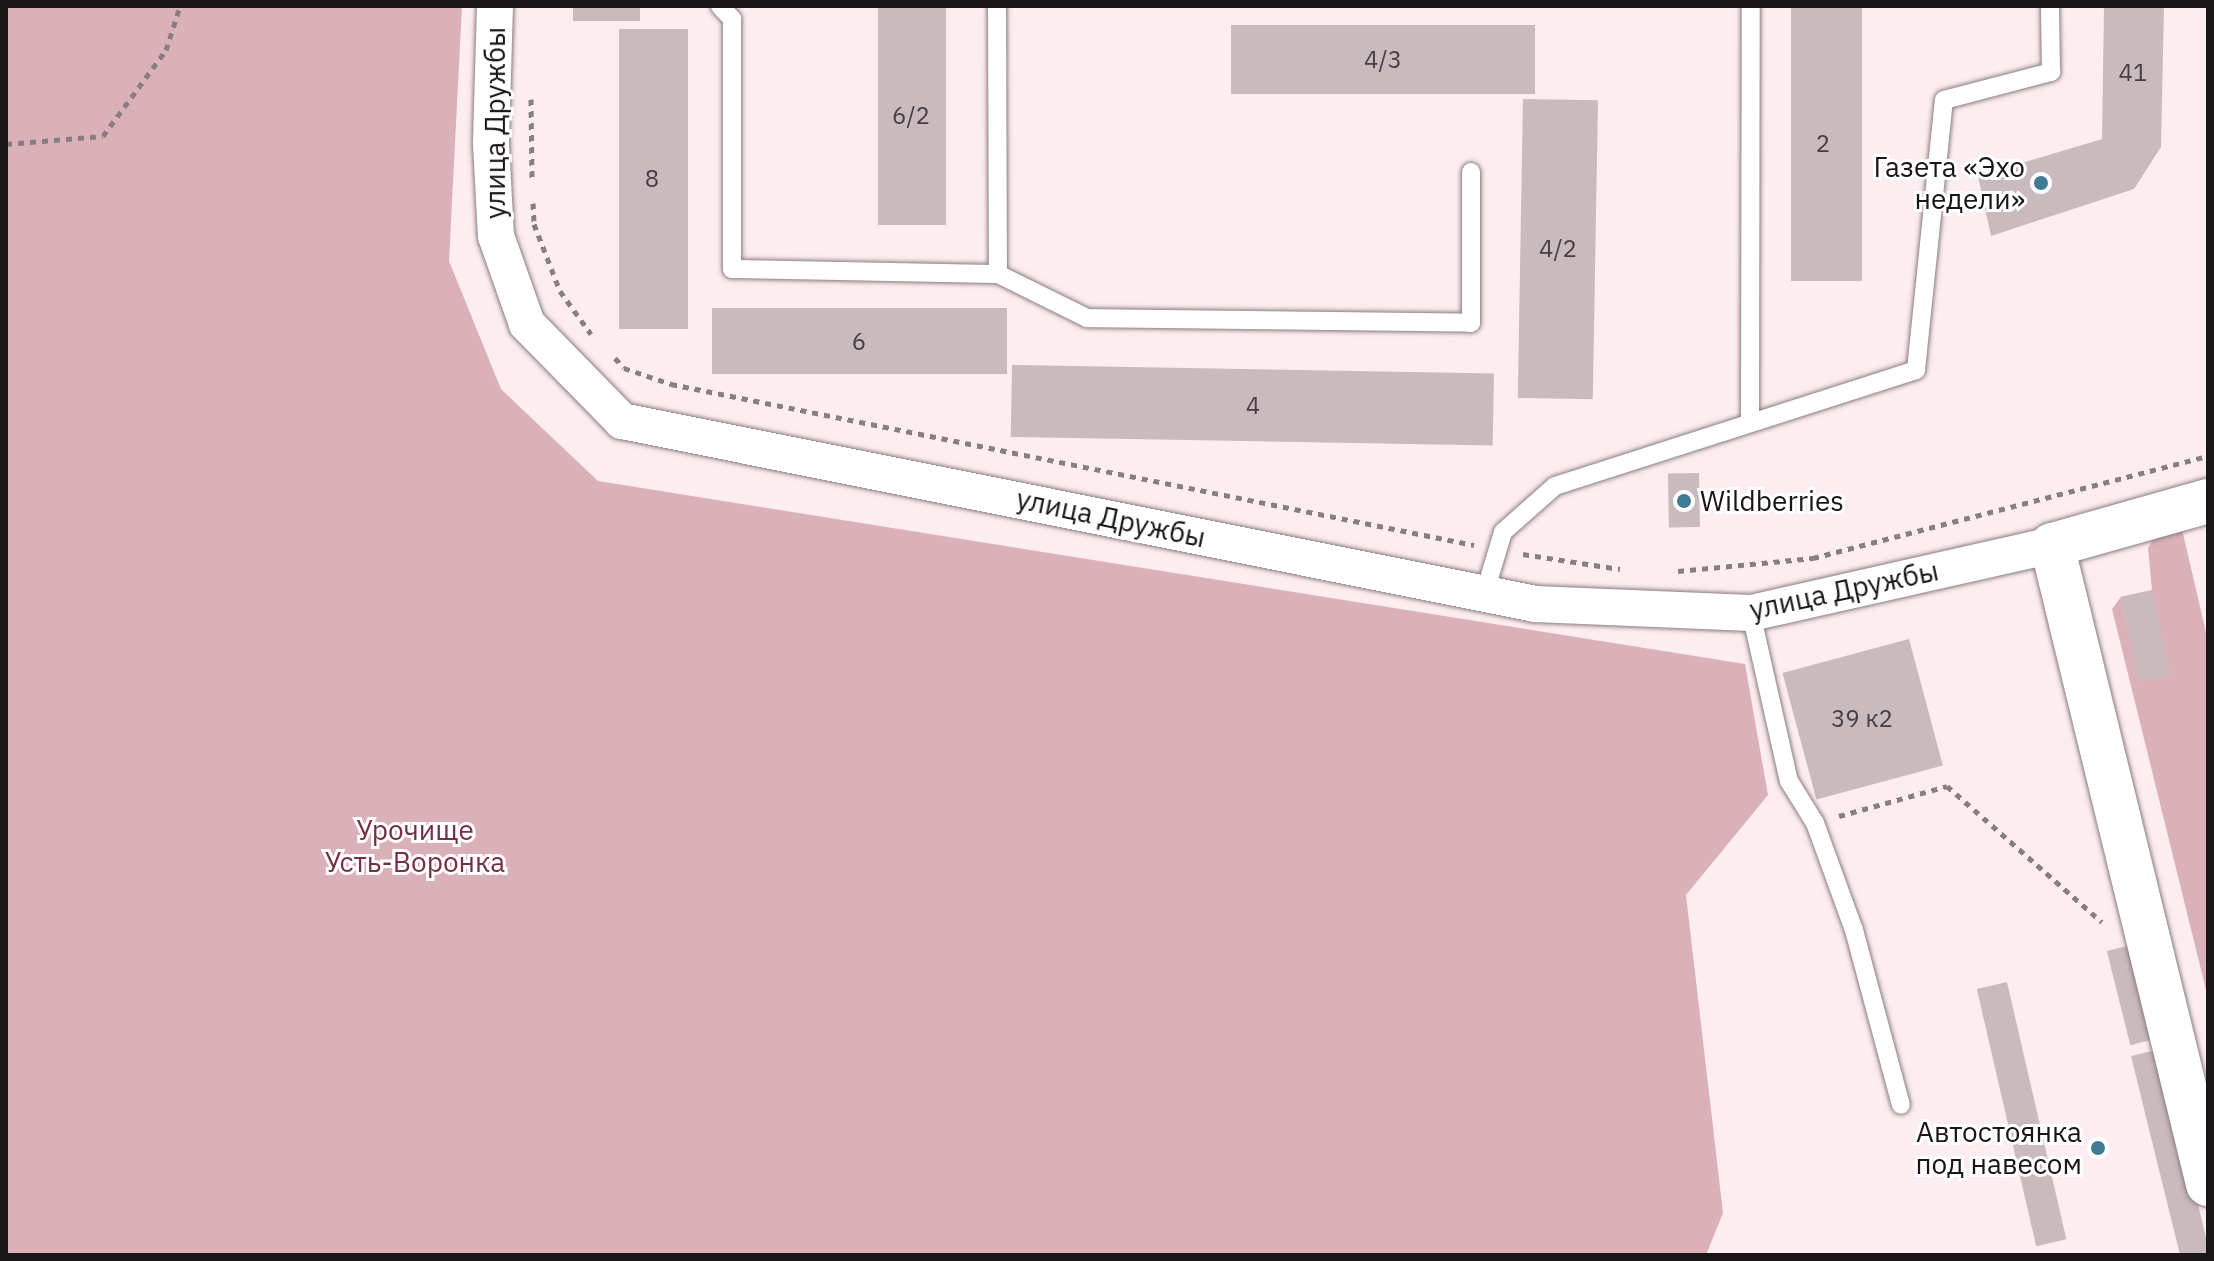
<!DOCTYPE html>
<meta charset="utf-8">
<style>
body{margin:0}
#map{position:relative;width:2214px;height:1261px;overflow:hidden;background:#fcedf0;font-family:"IBM Plex Sans",sans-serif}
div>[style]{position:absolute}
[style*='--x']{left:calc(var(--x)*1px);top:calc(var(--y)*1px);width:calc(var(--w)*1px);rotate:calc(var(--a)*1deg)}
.green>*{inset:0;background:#dbb1b9}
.building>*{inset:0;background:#c8babd;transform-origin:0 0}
.path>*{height:5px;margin-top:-2.5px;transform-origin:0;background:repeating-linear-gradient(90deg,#887e80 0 6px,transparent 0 12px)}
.roads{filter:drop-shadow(0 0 2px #8a7d7f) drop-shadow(0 0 2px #8a7d7f)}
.lane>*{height:18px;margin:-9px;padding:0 9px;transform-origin:9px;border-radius:9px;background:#fff}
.street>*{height:36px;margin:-18px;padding:0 18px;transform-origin:18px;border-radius:18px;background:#fff}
.secondary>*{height:44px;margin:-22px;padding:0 22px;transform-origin:22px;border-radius:22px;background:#fff}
.dots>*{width:22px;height:22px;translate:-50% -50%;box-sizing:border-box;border:4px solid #fff;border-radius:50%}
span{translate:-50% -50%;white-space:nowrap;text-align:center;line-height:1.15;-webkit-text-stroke:6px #fff;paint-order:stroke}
.number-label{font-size:24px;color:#463e40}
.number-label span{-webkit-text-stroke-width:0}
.street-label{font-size:28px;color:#1a1516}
.poi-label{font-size:28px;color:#1a1516}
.right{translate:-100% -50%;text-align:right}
.left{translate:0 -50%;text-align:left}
.park-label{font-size:28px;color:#763043}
.frame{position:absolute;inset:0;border:8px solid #1a1516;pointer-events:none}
</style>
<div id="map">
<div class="green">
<div style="clip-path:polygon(6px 6px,462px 6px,449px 261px,501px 389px,598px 481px,1745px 664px,1768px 795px,1686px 895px,1723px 1213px,1706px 1255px,6px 1255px)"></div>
<div style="clip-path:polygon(2181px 525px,2208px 641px,2208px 998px,2112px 609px,2121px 597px,2139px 681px,2152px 590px,2148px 548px,2155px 536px)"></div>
</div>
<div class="building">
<div style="left:573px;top:6px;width:67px;height:15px"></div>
<div style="left:878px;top:6px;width:68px;height:219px"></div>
<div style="left:1791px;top:6px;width:71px;height:275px"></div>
<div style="clip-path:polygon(2104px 6px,2164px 6px,2161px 147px,2134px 189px,1991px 236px,1978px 176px,2102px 139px)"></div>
<div style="left:1231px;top:25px;width:304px;height:69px"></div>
<div style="left:619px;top:29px;width:69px;height:300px"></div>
<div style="left:1523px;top:99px;width:75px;height:299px;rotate:1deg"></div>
<div style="left:712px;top:308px;width:295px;height:66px"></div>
<div style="left:1012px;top:365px;width:482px;height:72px;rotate:1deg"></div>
<div style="left:1699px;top:473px;width:54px;height:31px;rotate:89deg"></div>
<div style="left:2152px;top:590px;width:87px;height:32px;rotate:78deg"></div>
<div style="left:1909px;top:639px;width:131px;height:131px;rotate:75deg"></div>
<div style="left:2135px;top:944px;width:97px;height:29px;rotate:76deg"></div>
<div style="left:2007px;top:982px;width:264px;height:31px;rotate:77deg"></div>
<div style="clip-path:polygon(2161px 1049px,2208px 1246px,2208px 1255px,2180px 1255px,2131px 1056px)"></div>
</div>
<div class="path">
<div style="--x:531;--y:99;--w:82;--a:89.3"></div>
<div style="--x:6;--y:144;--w:97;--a:-4.7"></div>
<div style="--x:103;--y:136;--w:107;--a:-53.8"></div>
<div style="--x:166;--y:50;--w:46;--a:-72.3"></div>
<div style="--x:533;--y:203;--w:21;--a:87"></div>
<div style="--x:534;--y:224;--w:72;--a:68.8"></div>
<div style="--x:560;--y:291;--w:53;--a:54.2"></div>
<div style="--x:615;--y:358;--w:13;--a:48"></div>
<div style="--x:624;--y:368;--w:50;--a:18.8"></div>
<div style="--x:671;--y:384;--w:819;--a:11.34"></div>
<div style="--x:1523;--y:554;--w:98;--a:8.8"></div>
<div style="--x:1678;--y:571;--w:136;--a:-5.5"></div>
<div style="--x:1813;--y:558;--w:408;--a:-14.5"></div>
<div style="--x:1839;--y:816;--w:112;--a:-15.5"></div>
<div style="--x:1947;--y:786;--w:206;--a:41.3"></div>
</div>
<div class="roads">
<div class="lane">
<div style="--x:720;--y:6;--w:18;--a:47"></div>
<div style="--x:732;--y:19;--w:250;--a:90"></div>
<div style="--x:732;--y:269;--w:266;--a:1.1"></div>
<div style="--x:998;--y:274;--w:99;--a:26.3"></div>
<div style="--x:1087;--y:318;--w:384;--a:0.7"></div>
<div style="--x:1471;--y:323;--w:151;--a:-90"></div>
<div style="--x:997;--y:6;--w:268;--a:89.8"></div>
<div style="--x:1750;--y:423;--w:417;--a:-89.9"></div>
<div style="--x:1484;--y:595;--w:66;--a:-73.2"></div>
<div style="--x:1503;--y:532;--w:69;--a:-41.5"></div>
<div style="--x:1555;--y:486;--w:379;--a:-17.8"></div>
<div style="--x:1916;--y:370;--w:271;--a:-84.1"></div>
<div style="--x:1944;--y:100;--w:111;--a:-14.7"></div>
<div style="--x:2051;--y:72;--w:66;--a:-90.9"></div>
<div style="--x:1751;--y:613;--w:172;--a:77.3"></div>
<div style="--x:1789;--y:781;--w:49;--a:58.2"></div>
<div style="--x:1815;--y:823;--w:114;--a:70"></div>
<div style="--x:1854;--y:930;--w:181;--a:75"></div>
</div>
<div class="street">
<div style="--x:495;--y:6;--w:138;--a:91.7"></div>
<div style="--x:491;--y:144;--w:92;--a:86.9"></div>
<div style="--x:496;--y:236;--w:93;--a:70.6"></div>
<div style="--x:527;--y:324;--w:136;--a:45.6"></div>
<div style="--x:622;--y:421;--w:931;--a:11.33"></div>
<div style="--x:1535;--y:604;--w:216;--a:2.4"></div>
<div style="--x:1751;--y:613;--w:309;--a:-12.7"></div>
</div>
<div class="secondary">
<div style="--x:2208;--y:501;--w:162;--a:164.2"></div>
<div style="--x:2052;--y:545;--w:658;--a:76.28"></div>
</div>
</div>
<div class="dots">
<div style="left:2041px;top:183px;background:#3f7b92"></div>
<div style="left:1684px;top:501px;background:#3f7b92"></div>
<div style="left:2098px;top:1148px;background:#3f7b92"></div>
</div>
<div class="number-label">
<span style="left:1383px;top:60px">4/3</span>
<span style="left:2133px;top:73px">41</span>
<span style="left:911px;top:116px">6/2</span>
<span style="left:1823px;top:144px">2</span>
<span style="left:652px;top:179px">8</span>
<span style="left:1558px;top:249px">4/2</span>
<span style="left:859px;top:342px">6</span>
<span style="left:1253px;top:406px">4</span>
<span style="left:1862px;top:719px">39 к2</span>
</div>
<div class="street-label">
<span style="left:495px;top:123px;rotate:-90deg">улица Дружбы</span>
<span style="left:1111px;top:518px;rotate:12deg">улица Дружбы</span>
<span style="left:1844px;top:590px;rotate:-12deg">улица Дружбы</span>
</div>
<div class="poi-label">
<span class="right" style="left:2025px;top:183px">Газета «Эхо<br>недели»</span>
<span class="left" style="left:1700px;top:501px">Wildberries</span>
<span class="right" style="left:2082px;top:1148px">Автостоянка<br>под навесом</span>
</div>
<div class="park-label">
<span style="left:415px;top:846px">Урочище<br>Усть-Воронка</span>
</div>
<div class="frame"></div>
</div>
